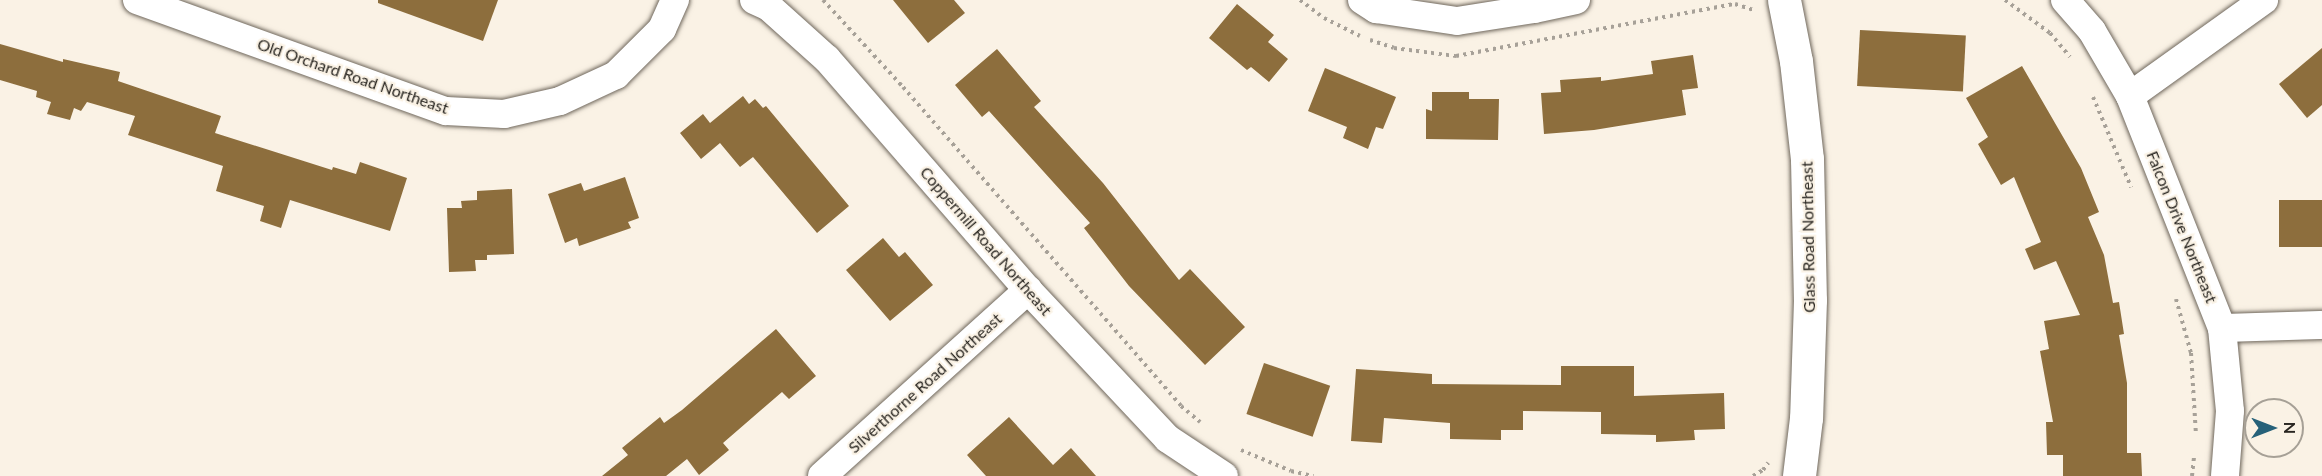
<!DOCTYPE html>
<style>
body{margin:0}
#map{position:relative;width:2322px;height:476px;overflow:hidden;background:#faf2e5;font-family:Lato,sans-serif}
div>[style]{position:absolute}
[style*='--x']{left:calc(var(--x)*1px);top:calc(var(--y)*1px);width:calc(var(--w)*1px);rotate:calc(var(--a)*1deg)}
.building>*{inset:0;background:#8d6e3d;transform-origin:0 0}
.path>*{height:4px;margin-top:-2px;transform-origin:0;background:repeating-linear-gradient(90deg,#a7a198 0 3px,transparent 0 7.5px)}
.roads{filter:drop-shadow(0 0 2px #6f675c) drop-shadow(0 0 2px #6f675c)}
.minor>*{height:28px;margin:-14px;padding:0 14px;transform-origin:14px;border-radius:14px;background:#fff}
.tertiary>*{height:33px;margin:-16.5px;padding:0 16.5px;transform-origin:16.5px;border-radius:16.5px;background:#fff}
span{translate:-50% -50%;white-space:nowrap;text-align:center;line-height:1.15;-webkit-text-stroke:4.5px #faf2e5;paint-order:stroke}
.street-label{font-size:16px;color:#282520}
.north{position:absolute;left:2244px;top:398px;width:60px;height:60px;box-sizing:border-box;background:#faf2e5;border:2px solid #a6a096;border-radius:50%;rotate:90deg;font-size:16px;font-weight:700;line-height:24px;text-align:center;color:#282520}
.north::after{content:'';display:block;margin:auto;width:21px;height:27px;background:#266179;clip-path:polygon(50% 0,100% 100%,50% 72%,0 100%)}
</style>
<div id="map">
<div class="building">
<div style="clip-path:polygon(378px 0,498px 0,483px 41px,378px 3px)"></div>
<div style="clip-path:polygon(893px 0,954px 0,965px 13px,928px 43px)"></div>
<div style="clip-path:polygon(1237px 4px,1274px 35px,1268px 42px,1288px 59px,1269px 82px,1251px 67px,1247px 70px,1209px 38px)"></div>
<div style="left:1860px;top:30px;width:106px;height:56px;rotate:3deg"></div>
<div style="clip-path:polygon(0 44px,63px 62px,63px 59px,120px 72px,118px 81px,221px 116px,215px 133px,332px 170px,333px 167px,356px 174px,360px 162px,407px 178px,390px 231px,290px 200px,281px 228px,260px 221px,264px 206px,216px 191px,223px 166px,128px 135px,135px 116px,87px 102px,81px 111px,74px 108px,70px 120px,47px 114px,51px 102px,36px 97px,37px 91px,0 80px)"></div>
<div style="clip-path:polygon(2322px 48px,2322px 105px,2307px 118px,2279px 84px)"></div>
<div style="clip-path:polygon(997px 49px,1041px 101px,1034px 107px,1103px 183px,1179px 280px,1190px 269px,1245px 327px,1205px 365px,1129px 286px,1084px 228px,1090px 223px,989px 111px,982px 117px,955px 85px)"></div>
<div style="clip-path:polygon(1693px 55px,1698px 88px,1682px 90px,1686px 115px,1594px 130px,1544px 134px,1541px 93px,1561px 92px,1560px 80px,1601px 77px,1601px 81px,1653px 74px,1651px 61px)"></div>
<div style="clip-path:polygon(2022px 66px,2081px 168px,2099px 212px,2088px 217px,2104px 255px,2113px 303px,2119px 302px,2124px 334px,2119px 335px,2127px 383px,2127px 453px,2141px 453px,2142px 476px,2063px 476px,2063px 455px,2047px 455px,2046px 422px,2053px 422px,2040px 351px,2049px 349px,2044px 321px,2080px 315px,2056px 261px,2034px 270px,2025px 249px,2041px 242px,2014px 177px,2001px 185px,1978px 144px,1988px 137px,1966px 98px)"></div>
<div style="clip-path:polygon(1325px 68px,1396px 97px,1383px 129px,1376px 127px,1368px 149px,1343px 138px,1347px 127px,1308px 111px)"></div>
<div style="clip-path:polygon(1432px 92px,1469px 92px,1469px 99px,1499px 99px,1498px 140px,1426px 139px,1426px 109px,1432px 111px)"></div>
<div style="clip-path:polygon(743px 96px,749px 104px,755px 99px,763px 108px,766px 106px,849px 206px,817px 233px,753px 157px,740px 167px,720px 143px,701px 159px,680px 133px,703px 114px,710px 123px)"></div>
<div style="clip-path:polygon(625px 177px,639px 218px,628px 222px,631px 228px,579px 246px,577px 238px,565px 243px,548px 194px,581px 183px,584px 191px)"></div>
<div style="clip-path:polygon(512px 189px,514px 254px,487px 255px,487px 260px,475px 260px,476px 271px,449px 272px,447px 208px,462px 208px,461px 201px,477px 200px,477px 191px)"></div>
<div style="left:2322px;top:200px;width:47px;height:43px;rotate:90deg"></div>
<div style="clip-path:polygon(883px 238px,899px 257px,905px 252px,933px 285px,890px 321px,846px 270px)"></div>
<div style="clip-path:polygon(776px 329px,816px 376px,789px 399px,782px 392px,723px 443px,729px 450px,699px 475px,687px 459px,666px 476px,602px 476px,628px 455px,622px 448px,660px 417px,664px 423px,682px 410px)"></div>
<div style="left:1264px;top:363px;width:70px;height:54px;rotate:19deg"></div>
<div style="clip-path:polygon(1561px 366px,1634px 366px,1634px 396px,1724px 393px,1725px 429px,1694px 430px,1695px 440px,1656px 442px,1656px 435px,1601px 434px,1601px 412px,1523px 411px,1523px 430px,1501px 430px,1501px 440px,1450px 439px,1450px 423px,1384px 418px,1382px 443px,1351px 441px,1356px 369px,1432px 374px,1432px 384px,1561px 385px)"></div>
<div style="clip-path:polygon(1009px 417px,1053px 465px,1071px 448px,1096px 476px,986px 476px,967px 455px)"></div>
</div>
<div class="path">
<div style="--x:823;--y:0;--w:118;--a:47.4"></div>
<div style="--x:903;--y:87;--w:423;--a:48.9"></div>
<div style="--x:1181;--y:406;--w:25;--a:40"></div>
<div style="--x:1300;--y:0;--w:30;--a:37"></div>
<div style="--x:1324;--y:18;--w:40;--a:26.6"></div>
<div style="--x:2005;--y:0;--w:56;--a:36.3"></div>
<div style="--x:2050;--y:33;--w:31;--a:50"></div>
<div style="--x:1370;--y:40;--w:25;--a:18"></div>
<div style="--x:1394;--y:48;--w:63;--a:7.4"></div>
<div style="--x:1456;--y:56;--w:284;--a:-10.6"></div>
<div style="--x:1735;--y:4;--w:19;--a:18"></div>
<div style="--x:2093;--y:97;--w:98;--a:67.1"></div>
<div style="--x:2176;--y:299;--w:56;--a:74.5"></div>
<div style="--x:2191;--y:353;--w:81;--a:86.5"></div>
<div style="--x:1241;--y:450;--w:54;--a:22.8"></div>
<div style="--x:1291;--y:471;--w:23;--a:13"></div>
<div style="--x:1753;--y:476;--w:12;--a:-31"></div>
<div style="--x:1763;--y:470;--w:9;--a:-54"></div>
<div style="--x:2192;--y:476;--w:20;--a:-84"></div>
</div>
<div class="roads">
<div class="minor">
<div style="--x:137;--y:0;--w:328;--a:19.8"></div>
<div style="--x:446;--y:111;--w:58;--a:3"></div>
<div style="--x:504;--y:114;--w:57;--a:-13.1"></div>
<div style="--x:560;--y:101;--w:62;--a:-24.9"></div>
<div style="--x:616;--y:75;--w:65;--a:-45"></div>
<div style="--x:662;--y:29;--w:32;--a:-66"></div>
<div style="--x:754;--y:0;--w:17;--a:25"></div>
<div style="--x:769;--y:7;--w:78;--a:41.9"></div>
<div style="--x:827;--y:59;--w:306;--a:49"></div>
<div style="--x:1028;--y:290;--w:204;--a:46.8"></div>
<div style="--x:1168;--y:439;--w:67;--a:33.5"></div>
<div style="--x:1362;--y:0;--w:17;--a:33"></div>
<div style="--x:1376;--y:9;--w:82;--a:8.4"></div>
<div style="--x:1457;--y:21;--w:78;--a:-8.9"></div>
<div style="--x:1534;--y:9;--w:43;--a:-12.1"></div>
<div style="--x:2065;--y:0;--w:41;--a:48.9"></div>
<div style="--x:2092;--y:31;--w:75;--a:59.7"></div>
<div style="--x:2130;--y:96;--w:250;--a:68.4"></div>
<div style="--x:2222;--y:328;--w:83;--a:84.5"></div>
<div style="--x:2230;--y:411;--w:65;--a:94.4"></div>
<div style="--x:2130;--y:96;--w:165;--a:-35.6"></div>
<div style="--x:2222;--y:328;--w:100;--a:-1.7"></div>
<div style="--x:822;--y:476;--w:278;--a:-42.1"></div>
</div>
<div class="tertiary">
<div style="--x:1784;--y:0;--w:62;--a:78.9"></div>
<div style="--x:1796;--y:61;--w:99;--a:83.6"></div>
<div style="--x:1807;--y:159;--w:141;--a:88.8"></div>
<div style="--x:1810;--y:300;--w:118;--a:91.9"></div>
<div style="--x:1806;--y:418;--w:58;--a:96.9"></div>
</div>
</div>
<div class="street-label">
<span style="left:353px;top:76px;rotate:19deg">Old Orchard Road Northeast</span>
<span style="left:2182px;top:227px;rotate:68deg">Falcon Drive Northeast</span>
<span style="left:1808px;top:237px;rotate:-91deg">Glass Road Northeast</span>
<span style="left:986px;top:241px;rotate:49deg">Coppermill Road Northeast</span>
<span style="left:925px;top:383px;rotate:-42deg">Silverthorne Road Northeast</span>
</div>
<div class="north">N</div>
</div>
